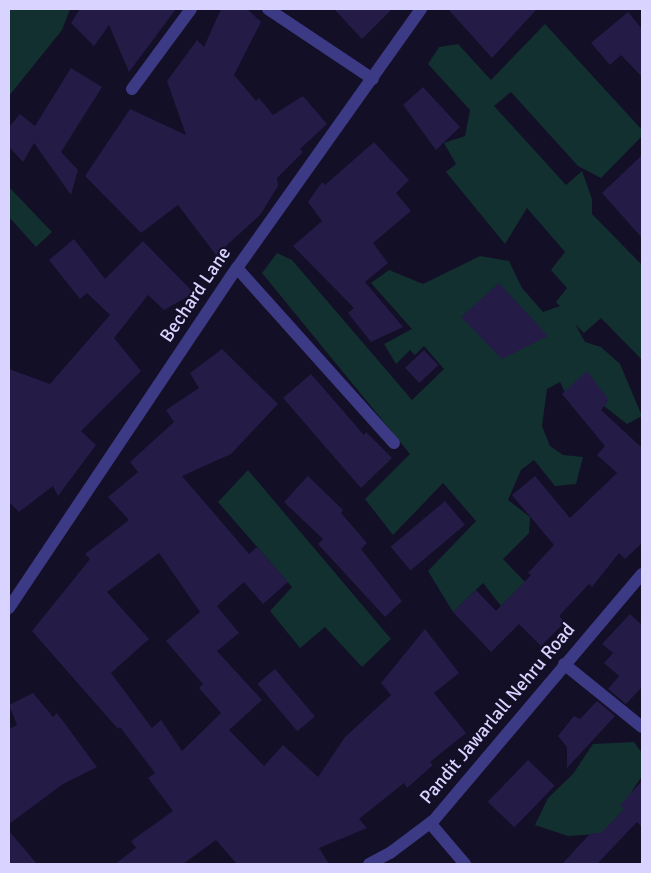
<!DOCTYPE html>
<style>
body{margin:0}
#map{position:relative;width:651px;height:873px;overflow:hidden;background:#130f26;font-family:Signika,sans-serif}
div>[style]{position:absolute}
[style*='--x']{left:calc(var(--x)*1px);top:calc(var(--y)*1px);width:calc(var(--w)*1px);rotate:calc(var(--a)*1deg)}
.green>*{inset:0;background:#12302f}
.building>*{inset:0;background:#241b47;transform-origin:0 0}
.minor>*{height:12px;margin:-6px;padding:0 6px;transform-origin:6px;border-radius:6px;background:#3d3a85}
span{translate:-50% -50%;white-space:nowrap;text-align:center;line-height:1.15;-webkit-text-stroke:4px #130f26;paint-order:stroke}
.street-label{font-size:19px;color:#d9d4ff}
.frame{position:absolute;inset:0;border:10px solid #d9d4ff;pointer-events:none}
</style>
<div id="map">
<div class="green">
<div style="clip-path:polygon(9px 9px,70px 9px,62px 30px,9px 96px)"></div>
<div style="clip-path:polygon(545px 24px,642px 130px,642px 136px,601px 178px,578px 166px,511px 92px,494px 106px,566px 185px,582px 171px,592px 199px,592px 214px,642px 265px,642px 360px,601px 318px,584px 333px,575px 324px,585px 342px,601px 347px,620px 364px,642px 416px,627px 424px,595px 399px,572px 407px,560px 382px,547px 389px,542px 426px,550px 446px,563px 455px,583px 457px,576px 484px,555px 486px,534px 460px,521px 470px,508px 500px,530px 517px,529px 533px,503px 559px,525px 582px,501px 606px,483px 583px,453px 612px,428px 571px,476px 521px,443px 483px,393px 535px,365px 499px,410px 454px,262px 273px,277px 253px,292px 260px,412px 400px,444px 369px,424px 346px,415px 355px,410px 350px,396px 364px,384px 344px,412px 329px,371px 283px,389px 270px,423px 284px,480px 256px,509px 261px,522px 288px,543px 312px,560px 306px,556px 302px,567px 288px,551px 270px,565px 252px,527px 208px,505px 244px,446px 172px,456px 164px,444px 143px,465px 136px,470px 110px,428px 64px,439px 47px,458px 44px,491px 80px)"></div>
<div style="clip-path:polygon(9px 187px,52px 232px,36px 247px,9px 217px)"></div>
<div style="clip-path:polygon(248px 470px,391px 639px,362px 667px,325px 627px,300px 648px,270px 611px,292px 587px,218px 502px)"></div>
<div style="clip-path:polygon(634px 742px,642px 753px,642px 776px,632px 791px,613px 833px,568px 836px,535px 825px,548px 798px,573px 774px,593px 744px)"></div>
</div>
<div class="building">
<div style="clip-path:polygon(80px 9px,176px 9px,129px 72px,109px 25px,94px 46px,71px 23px)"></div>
<div style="clip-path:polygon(221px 9px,247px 9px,261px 22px,234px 75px,256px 101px,259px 98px,273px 115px,303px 96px,327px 124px,300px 149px,303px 152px,277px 178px,278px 186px,260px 215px,216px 255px,178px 205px,141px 233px,85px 176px,130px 109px,186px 135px,167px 81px,197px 40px,204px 47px)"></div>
<div style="clip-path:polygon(334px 9px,392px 9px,362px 39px)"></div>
<div style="clip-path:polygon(448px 9px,537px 9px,492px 58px)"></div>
<div style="clip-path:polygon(628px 12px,642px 29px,642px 77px,621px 55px,610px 65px,591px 43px)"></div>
<div style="clip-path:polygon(71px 68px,102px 87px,61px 152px,78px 170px,71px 195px,34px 143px,23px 162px,9px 147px,9px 127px,20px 114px,35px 126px)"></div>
<div style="clip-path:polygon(423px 87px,460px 127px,436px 150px,403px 105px)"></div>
<div style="clip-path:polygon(374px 142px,409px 180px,396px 193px,411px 211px,373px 243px,388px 263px,365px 282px,403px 327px,371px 342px,348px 313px,354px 308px,293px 246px,322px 221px,308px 202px,322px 182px,325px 185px)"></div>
<div style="clip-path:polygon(642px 155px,642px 238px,602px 193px)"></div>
<div style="clip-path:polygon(74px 239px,105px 279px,143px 241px,194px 293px,164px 310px,148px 295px,114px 338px,141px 371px,81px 431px,96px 445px,58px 496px,53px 486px,19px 512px,9px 502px,9px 369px,50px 384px,110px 315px,87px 293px,80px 299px,49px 260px)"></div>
<div style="clip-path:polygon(499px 283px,548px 336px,502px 359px,461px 317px)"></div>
<div style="clip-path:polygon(evenodd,222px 349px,278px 404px,231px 454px,182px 476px,249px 554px,257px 547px,288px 582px,263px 604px,244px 582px,217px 606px,239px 633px,217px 651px,262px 700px,229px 730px,264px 766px,283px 745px,318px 777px,345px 737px,391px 695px,381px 683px,425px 629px,459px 673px,434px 693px,466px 733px,430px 762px,433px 765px,407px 788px,404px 783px,359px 819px,367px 828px,319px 848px,329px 864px,237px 864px,216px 840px,183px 864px,115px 864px,136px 848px,131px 841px,173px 811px,148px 778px,155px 773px,120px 727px,118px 729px,32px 631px,90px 559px,85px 554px,129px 520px,108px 497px,138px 472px,130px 462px,174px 422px,166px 410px,199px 388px,190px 373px,222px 349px,159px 553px,200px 612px,166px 641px,203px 684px,199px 688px,221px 713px,182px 751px,161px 720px,152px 728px,111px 673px,149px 639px,107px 592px,159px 553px)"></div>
<div style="left:424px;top:350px;width:21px;height:26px;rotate:47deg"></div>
<div style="clip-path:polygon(587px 371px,609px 400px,601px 410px,642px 448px,642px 543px,625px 559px,619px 553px,592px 587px,589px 584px,559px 616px,565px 622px,541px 646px,519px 624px,491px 652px,453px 612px,476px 590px,496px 611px,531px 575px,528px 573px,554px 545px,512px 495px,535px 476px,570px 518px,617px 473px,597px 455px,605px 446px,562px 394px)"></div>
<div style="clip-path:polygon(311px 374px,364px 435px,366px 432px,392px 458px,361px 488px,283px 398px)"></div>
<div style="clip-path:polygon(308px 476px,343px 510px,341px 513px,367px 543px,361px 549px,402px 601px,385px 617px,318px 544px,323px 539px,284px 502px)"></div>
<div style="left:445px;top:501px;width:31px;height:71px;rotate:50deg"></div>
<div style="clip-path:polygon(630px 614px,642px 625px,642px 687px,626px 704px,608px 689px,619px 676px,604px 663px,613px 653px,602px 644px)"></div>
<div style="left:275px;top:669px;width:62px;height:23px;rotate:50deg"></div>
<div style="clip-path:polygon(33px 693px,53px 717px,57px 713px,97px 767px,63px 784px,9px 824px,9px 729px,17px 725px,9px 705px)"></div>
<div style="clip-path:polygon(597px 701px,615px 716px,567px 768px,567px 747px,558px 736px,574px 716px,580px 719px)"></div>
<div style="left:528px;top:760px;width:37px;height:58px;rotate:44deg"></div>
<div style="clip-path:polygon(642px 781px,642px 827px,637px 822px,597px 864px,562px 864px,591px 833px,601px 833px,624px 809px,620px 805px)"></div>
<div style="clip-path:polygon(9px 831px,37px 864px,9px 864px)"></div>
</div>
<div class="minor">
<div style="--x:268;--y:9;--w:126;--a:33.7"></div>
<div style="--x:132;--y:89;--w:99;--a:-53.6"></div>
<div style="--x:237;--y:268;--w:235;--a:48.1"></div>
<div style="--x:9;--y:608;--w:409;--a:-56.2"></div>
<div style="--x:237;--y:268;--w:318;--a:-54.6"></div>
<div style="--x:564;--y:664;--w:100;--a:38.9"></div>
<div style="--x:430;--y:823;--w:54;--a:49.5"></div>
<div style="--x:369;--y:864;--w:24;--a:-28"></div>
<div style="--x:390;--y:853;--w:55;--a:-36.9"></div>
<div style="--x:434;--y:820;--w:322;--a:-49.8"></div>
</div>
<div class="street-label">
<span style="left:196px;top:295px;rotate:-56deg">Bechard Lane</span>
<span style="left:498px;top:714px;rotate:-50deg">Pandit Jawarlall Nehru Road</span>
</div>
<div class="frame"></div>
</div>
